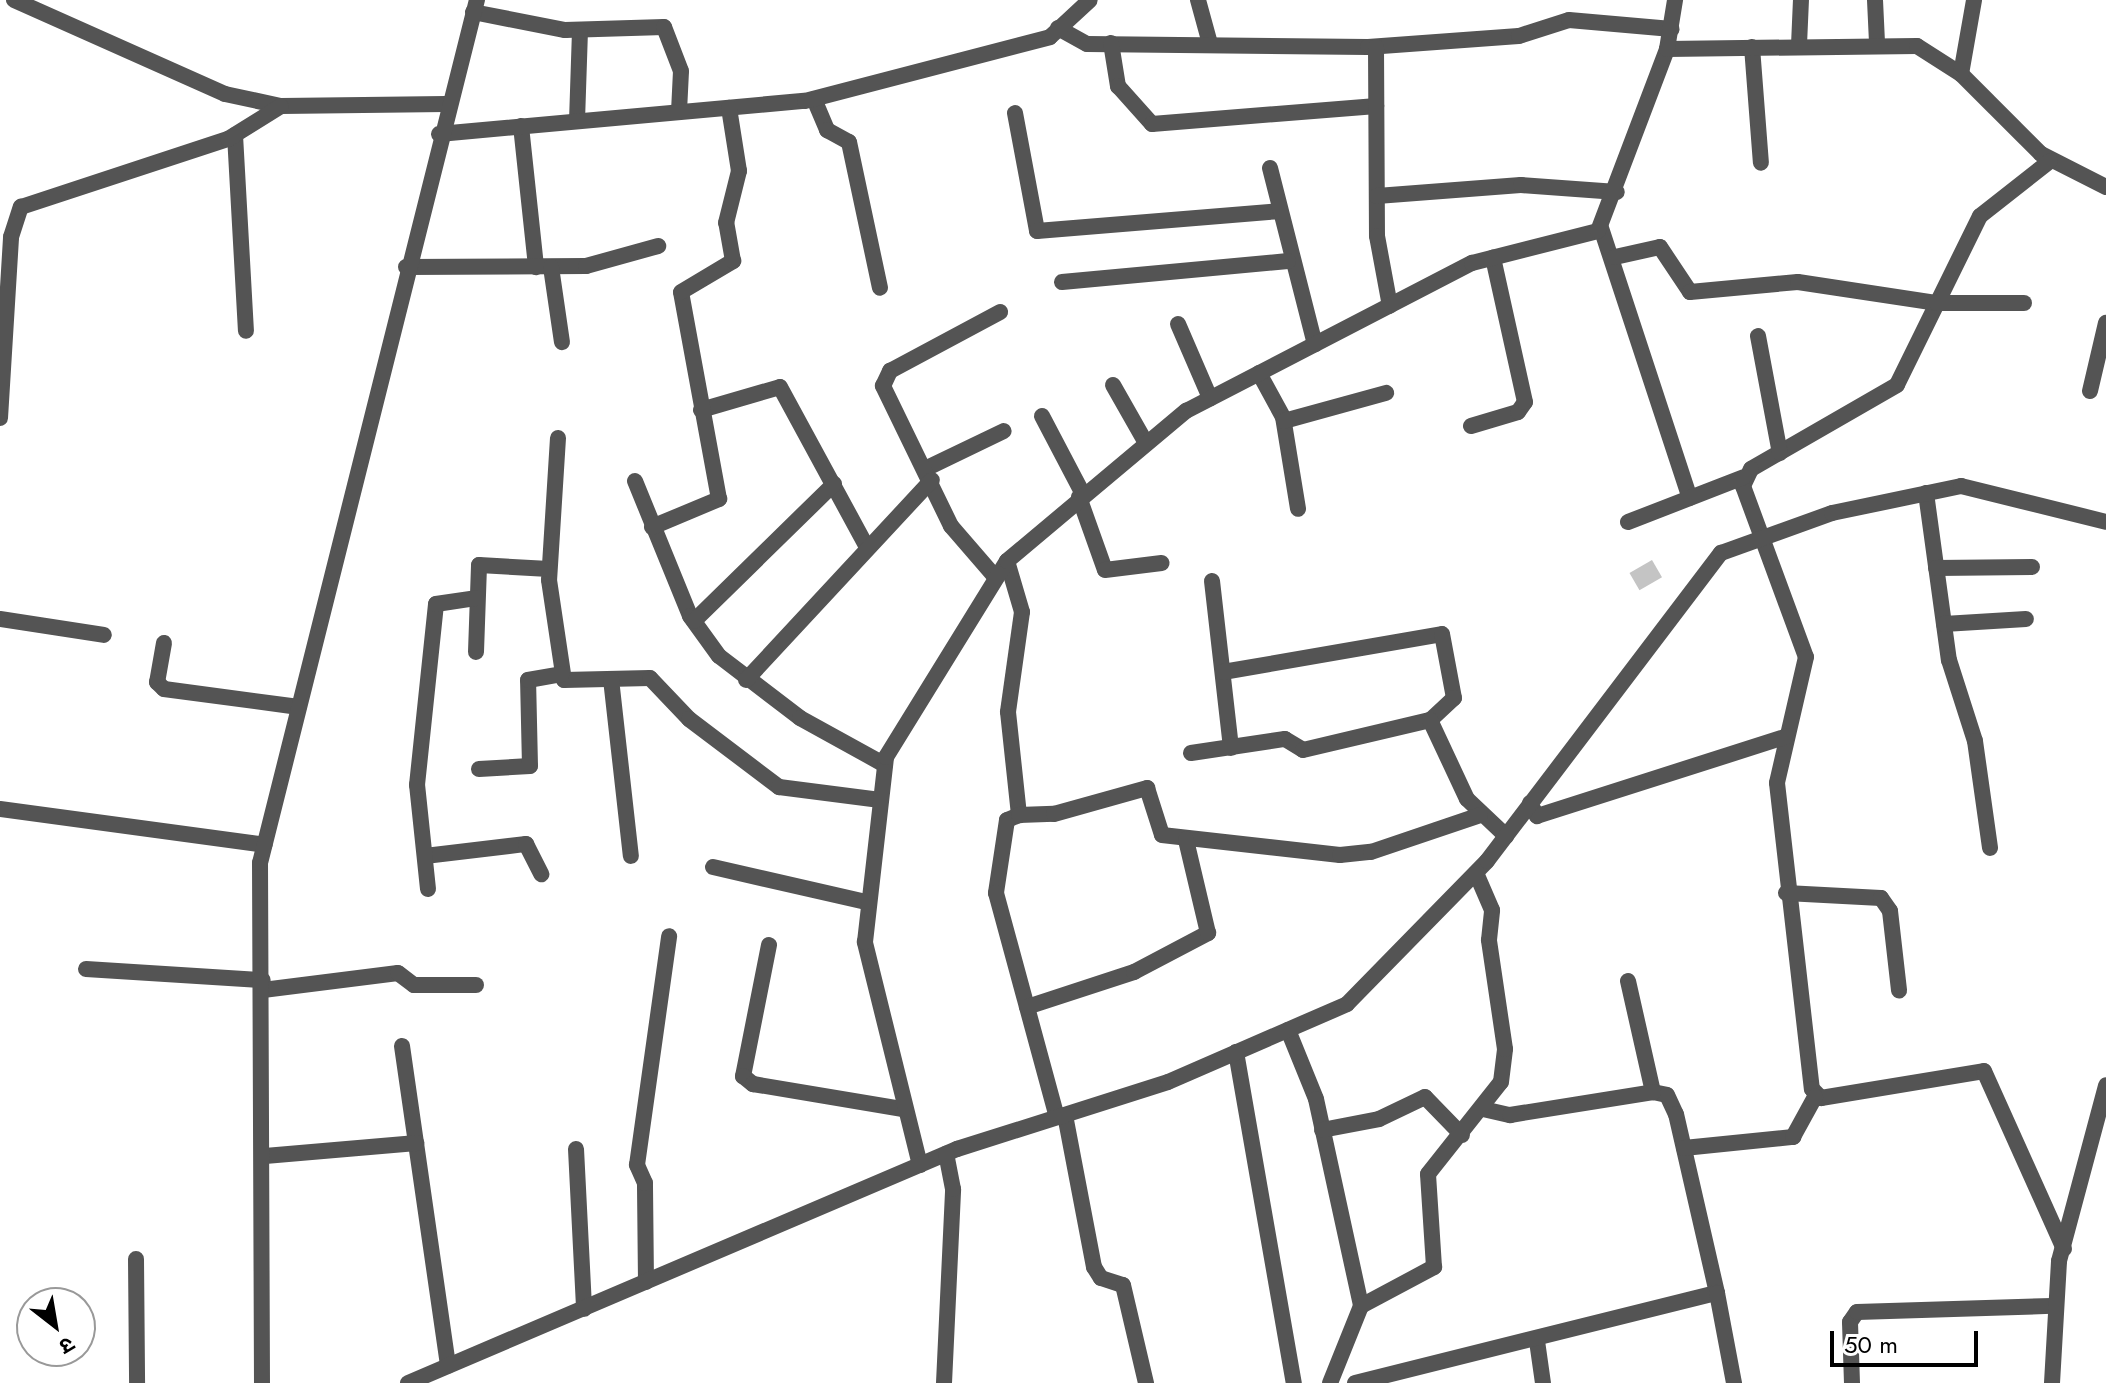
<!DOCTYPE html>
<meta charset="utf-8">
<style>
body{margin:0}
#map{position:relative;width:2106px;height:1383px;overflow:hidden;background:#fff;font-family:Jost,"Noto Sans Devanagari",sans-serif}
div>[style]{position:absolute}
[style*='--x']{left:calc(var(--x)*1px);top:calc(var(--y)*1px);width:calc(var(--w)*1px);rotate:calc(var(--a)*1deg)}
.building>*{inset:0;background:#c4c4c4;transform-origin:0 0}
.minor>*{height:16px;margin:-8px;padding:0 8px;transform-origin:8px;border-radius:8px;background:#545454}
span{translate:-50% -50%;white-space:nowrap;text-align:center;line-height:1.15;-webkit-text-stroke:6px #fff;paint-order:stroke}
.north{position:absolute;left:16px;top:1287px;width:80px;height:80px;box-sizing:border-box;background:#fff;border:2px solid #999;border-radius:50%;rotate:149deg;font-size:22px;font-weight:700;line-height:32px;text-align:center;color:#000}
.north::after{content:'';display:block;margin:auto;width:28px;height:36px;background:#000;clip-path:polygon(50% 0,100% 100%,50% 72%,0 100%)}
.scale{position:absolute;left:1830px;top:1331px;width:148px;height:36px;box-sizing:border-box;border:4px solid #000;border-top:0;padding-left:10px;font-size:24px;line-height:28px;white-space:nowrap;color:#000;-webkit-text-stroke:6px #fff;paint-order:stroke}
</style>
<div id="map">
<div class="building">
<div style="left:1652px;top:560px;width:20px;height:26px;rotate:60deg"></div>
</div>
<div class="minor">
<div style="--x:14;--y:0;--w:231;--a:24"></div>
<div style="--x:225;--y:94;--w:57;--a:12.1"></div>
<div style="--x:281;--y:106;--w:165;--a:-0.7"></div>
<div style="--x:1198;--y:0;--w:41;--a:74.6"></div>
<div style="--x:1875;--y:0;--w:43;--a:87.3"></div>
<div style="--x:473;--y:12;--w:94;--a:11.1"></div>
<div style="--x:565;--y:30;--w:99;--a:-1.7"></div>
<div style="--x:664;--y:27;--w:47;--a:68.9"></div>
<div style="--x:681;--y:71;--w:41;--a:92.8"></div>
<div style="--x:1058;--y:28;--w:33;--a:29"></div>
<div style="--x:1087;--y:44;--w:281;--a:0.6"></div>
<div style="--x:1368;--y:47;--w:151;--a:-4.2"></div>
<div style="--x:1519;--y:36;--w:52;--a:-17.7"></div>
<div style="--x:1569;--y:20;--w:103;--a:5"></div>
<div style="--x:1111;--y:43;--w:44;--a:80.8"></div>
<div style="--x:1118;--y:86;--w:51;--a:48.2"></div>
<div style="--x:1152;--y:124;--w:225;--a:-4.6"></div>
<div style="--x:1799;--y:45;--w:45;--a:-87.5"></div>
<div style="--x:1376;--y:47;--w:189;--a:89.7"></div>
<div style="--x:1377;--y:236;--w:71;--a:79.5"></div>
<div style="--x:1752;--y:47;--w:116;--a:85.6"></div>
<div style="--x:1667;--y:49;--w:250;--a:-0.7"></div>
<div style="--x:1917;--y:46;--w:52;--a:32.5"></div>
<div style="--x:1961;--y:74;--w:113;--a:45"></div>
<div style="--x:2041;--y:154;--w:73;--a:26.9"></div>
<div style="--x:1961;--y:74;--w:75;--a:-80"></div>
<div style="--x:814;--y:99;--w:34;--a:67"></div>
<div style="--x:827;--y:130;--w:25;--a:29"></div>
<div style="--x:849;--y:142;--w:149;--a:78"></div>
<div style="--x:1015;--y:113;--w:120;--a:79.4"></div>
<div style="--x:1037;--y:231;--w:242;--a:-4.7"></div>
<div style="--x:577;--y:121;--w:90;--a:-88.1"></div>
<div style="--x:521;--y:126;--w:142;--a:83.9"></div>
<div style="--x:439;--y:134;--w:367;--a:-5.2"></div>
<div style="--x:805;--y:101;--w:253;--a:-14.6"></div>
<div style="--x:1050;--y:37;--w:54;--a:-42.8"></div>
<div style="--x:235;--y:135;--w:196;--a:86.8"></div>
<div style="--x:2050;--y:161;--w:89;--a:141.8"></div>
<div style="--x:1980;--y:216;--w:188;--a:116.2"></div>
<div style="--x:1897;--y:385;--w:168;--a:150.1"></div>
<div style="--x:1751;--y:469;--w:19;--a:115"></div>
<div style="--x:1743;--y:486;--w:182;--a:69.8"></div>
<div style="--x:1806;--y:657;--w:129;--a:103"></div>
<div style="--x:1777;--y:783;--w:308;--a:83.5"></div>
<div style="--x:1812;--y:1089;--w:13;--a:45"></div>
<div style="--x:1821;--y:1098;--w:165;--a:-9.4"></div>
<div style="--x:1984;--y:1071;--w:195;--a:65.8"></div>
<div style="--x:1270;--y:168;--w:182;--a:75.7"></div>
<div style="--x:1377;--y:196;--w:144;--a:-4.4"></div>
<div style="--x:1521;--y:185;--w:96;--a:4.2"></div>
<div style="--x:1601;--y:228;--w:284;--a:71.8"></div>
<div style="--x:1615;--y:257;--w:46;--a:-12.5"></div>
<div style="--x:1660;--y:247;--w:54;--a:56.3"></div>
<div style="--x:1690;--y:292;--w:108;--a:-5.3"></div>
<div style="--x:1798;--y:282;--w:141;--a:8.6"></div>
<div style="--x:1937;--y:303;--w:87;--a:0"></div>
<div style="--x:406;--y:267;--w:180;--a:-0.3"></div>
<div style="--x:586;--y:266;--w:75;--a:-15.5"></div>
<div style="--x:551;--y:267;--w:76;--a:81.7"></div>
<div style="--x:1062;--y:282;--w:227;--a:-5.3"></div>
<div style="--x:1178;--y:324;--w:81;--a:66.6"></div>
<div style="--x:1758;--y:336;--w:119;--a:79.4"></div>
<div style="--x:1259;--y:373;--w:50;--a:61.4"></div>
<div style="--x:1283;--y:417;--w:93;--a:80.7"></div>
<div style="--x:1113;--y:385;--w:67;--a:60.4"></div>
<div style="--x:2090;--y:391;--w:70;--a:-76.8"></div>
<div style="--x:701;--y:410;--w:82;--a:-16.2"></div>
<div style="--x:780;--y:387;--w:182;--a:61.5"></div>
<div style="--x:1042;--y:416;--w:88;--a:62.3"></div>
<div style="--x:0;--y:418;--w:181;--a:-86.5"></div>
<div style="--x:11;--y:237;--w:32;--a:-72"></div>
<div style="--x:21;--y:207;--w:218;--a:-18.2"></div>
<div style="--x:228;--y:139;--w:62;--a:-31.9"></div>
<div style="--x:1284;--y:421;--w:106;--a:-15.4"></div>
<div style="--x:1471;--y:426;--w:49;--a:-16.6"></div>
<div style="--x:1518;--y:412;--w:12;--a:-55"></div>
<div style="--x:1525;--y:402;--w:148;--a:-102.5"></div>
<div style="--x:558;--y:438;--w:142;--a:93.6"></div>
<div style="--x:549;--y:580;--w:101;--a:81.5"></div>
<div style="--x:564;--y:680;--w:86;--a:-1.3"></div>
<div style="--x:650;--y:678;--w:57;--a:46.4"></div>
<div style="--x:689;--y:719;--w:113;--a:37.1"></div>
<div style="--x:779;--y:787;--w:102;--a:7.3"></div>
<div style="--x:927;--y:468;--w:85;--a:-25.7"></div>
<div style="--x:635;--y:481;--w:146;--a:67.8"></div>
<div style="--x:690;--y:616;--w:49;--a:54.1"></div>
<div style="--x:719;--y:656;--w:102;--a:37.4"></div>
<div style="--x:800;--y:718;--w:97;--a:28.9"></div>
<div style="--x:1926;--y:493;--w:169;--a:82.2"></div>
<div style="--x:1949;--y:660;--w:85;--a:72.2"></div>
<div style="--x:1975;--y:741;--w:108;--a:82"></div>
<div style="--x:1079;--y:497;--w:77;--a:70.4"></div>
<div style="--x:1105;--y:570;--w:57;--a:-7"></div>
<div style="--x:1628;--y:522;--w:124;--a:-21.2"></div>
<div style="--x:652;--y:527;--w:73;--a:-22.7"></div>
<div style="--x:719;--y:499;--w:210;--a:-100.4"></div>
<div style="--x:681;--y:292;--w:61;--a:-30.8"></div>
<div style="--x:733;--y:261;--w:39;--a:-100"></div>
<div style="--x:726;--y:223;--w:54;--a:-76"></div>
<div style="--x:739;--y:171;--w:64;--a:-99"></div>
<div style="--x:1007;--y:561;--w:53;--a:73.6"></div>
<div style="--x:1022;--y:612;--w:101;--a:98"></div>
<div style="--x:1008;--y:712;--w:104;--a:83.9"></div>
<div style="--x:1019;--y:815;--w:13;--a:157"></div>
<div style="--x:1007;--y:820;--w:74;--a:98.6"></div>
<div style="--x:996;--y:893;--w:232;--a:74.8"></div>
<div style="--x:1936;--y:568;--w:96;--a:-0.6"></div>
<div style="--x:996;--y:578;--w:69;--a:-130.9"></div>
<div style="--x:951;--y:526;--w:156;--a:-115.9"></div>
<div style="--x:883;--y:386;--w:17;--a:-65"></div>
<div style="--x:890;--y:371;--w:125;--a:-28.2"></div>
<div style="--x:1212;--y:581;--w:168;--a:83.5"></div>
<div style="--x:0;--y:619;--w:105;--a:8.7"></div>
<div style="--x:694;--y:621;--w:196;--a:-44.4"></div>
<div style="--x:1944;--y:624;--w:82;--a:-3.5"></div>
<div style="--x:164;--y:643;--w:40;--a:100"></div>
<div style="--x:157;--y:682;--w:10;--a:45"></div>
<div style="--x:164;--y:689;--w:136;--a:7.6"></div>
<div style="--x:476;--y:652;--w:87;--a:-88"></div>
<div style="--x:479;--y:565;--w:70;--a:3.3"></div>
<div style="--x:1223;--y:672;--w:222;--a:-9.8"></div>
<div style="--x:1442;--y:634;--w:65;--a:79.4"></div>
<div style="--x:1454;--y:698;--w:33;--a:137"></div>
<div style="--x:611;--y:679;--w:178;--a:83.6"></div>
<div style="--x:746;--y:680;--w:273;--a:-47.1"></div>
<div style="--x:1191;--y:753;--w:95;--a:-8.5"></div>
<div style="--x:1285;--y:739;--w:21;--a:31"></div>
<div style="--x:1303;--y:750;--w:130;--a:-13.3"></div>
<div style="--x:1430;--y:720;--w:87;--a:64.9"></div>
<div style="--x:1467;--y:799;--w:54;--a:43.5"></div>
<div style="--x:479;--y:769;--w:51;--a:-3.4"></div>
<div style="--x:530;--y:766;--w:86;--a:-91.3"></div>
<div style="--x:528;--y:680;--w:34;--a:-10"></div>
<div style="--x:1530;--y:803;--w:15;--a:62"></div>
<div style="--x:1537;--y:816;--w:262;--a:-17.7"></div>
<div style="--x:0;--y:809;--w:267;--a:7.7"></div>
<div style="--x:1019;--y:815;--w:35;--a:-2"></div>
<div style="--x:1054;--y:814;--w:97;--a:-15.6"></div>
<div style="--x:1147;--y:788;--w:49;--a:72.3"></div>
<div style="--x:1162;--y:835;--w:179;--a:6.4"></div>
<div style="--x:1340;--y:855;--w:31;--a:-6"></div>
<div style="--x:1371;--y:852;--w:115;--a:-18.7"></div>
<div style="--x:425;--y:856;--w:102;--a:-6.8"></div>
<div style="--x:526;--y:844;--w:34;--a:63"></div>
<div style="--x:713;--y:867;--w:157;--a:12.9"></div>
<div style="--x:428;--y:889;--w:105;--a:-96"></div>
<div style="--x:417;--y:785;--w:182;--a:-84"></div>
<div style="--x:436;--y:604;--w:40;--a:-8.5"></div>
<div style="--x:1786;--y:893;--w:95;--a:3"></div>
<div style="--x:1881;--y:898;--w:16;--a:55"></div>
<div style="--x:1890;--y:911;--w:80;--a:83.5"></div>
<div style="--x:769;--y:945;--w:134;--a:101.2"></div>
<div style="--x:743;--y:1076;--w:13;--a:39"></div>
<div style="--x:753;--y:1084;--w:152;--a:9.5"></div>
<div style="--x:86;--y:969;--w:177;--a:3.6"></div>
<div style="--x:1628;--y:981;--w:114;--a:77.3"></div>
<div style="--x:1653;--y:1092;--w:14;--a:12"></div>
<div style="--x:1667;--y:1095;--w:21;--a:65"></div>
<div style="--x:1676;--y:1114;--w:184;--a:77.1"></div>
<div style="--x:263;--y:990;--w:136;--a:-7.2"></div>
<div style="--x:398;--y:973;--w:20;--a:37"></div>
<div style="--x:414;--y:985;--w:62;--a:0"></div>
<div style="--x:1027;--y:1007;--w:113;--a:-18.1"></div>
<div style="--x:1134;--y:972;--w:84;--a:-27.8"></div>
<div style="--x:1208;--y:933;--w:96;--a:-103.3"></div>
<div style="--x:1288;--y:1030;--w:74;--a:67.9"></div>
<div style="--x:1316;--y:1099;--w:212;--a:77.7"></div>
<div style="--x:1361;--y:1306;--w:83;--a:111.9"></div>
<div style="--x:402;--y:1046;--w:323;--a:81.8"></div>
<div style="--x:1236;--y:1052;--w:336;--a:80.1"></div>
<div style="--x:1483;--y:1109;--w:28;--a:13"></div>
<div style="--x:1510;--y:1115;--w:145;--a:-9.1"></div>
<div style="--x:1065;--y:1115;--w:155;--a:79.2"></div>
<div style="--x:1094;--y:1267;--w:13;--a:58"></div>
<div style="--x:1101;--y:1278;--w:23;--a:18"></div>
<div style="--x:1123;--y:1285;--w:101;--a:76.8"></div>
<div style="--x:1322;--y:1130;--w:58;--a:-10.9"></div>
<div style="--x:1379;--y:1119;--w:51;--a:-25.6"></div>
<div style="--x:1425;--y:1097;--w:53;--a:45.8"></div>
<div style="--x:1684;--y:1148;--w:110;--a:-5.8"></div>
<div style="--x:1793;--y:1137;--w:46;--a:-61.2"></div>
<div style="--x:576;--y:1149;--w:160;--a:87.1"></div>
<div style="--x:265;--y:1156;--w:152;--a:-4.9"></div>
<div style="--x:920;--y:1165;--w:230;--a:-103.9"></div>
<div style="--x:865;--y:942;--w:186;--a:-83.5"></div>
<div style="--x:886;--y:757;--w:230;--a:-58.3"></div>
<div style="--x:1007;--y:561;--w:234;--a:-40"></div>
<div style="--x:1186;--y:411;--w:322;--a:-27.4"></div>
<div style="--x:1472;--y:263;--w:130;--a:-14.3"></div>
<div style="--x:1598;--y:231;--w:195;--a:-69.2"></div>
<div style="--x:1667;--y:49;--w:50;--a:-80.7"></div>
<div style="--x:136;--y:1259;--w:124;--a:89.5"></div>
<div style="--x:646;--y:1282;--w:99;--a:-90.6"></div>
<div style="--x:645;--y:1183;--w:20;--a:-114"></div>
<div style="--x:637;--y:1165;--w:231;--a:-82"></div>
<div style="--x:1361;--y:1306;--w:83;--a:-28.1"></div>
<div style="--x:1434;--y:1267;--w:93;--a:-93.7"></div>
<div style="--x:1428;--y:1174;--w:117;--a:-51.6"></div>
<div style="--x:1501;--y:1082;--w:33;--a:-83"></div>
<div style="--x:1505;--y:1049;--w:110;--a:-98.4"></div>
<div style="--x:1489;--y:940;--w:30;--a:-84"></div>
<div style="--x:1492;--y:910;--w:40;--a:-113.4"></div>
<div style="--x:1537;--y:1341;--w:42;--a:81.9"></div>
<div style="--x:262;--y:1383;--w:520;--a:-90.22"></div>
<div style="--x:260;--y:863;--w:890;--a:-75.89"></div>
<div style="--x:408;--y:1383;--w:597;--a:-23.09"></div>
<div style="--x:957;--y:1149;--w:221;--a:-17.6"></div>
<div style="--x:1168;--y:1082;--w:195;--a:-23.5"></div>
<div style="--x:1347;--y:1004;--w:200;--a:-45.6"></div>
<div style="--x:1487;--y:861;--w:387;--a:-52.8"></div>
<div style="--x:1721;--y:553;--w:118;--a:-19.8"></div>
<div style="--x:1832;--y:513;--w:132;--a:-11.8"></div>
<div style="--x:1961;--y:486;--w:149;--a:13.9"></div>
<div style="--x:944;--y:1383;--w:194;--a:-87.3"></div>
<div style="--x:953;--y:1189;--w:36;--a:-101"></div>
<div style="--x:1355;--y:1383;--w:373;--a:-14"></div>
<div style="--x:1717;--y:1293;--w:92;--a:79.3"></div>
<div style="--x:1852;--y:1383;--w:61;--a:-91.9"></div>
<div style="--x:1850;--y:1322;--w:12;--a:-55"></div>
<div style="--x:1857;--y:1312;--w:195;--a:-1.8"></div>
<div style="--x:2052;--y:1383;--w:122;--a:-86.7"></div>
<div style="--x:2059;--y:1261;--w:182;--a:-75"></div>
</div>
<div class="north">उ</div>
<div class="scale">50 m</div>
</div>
